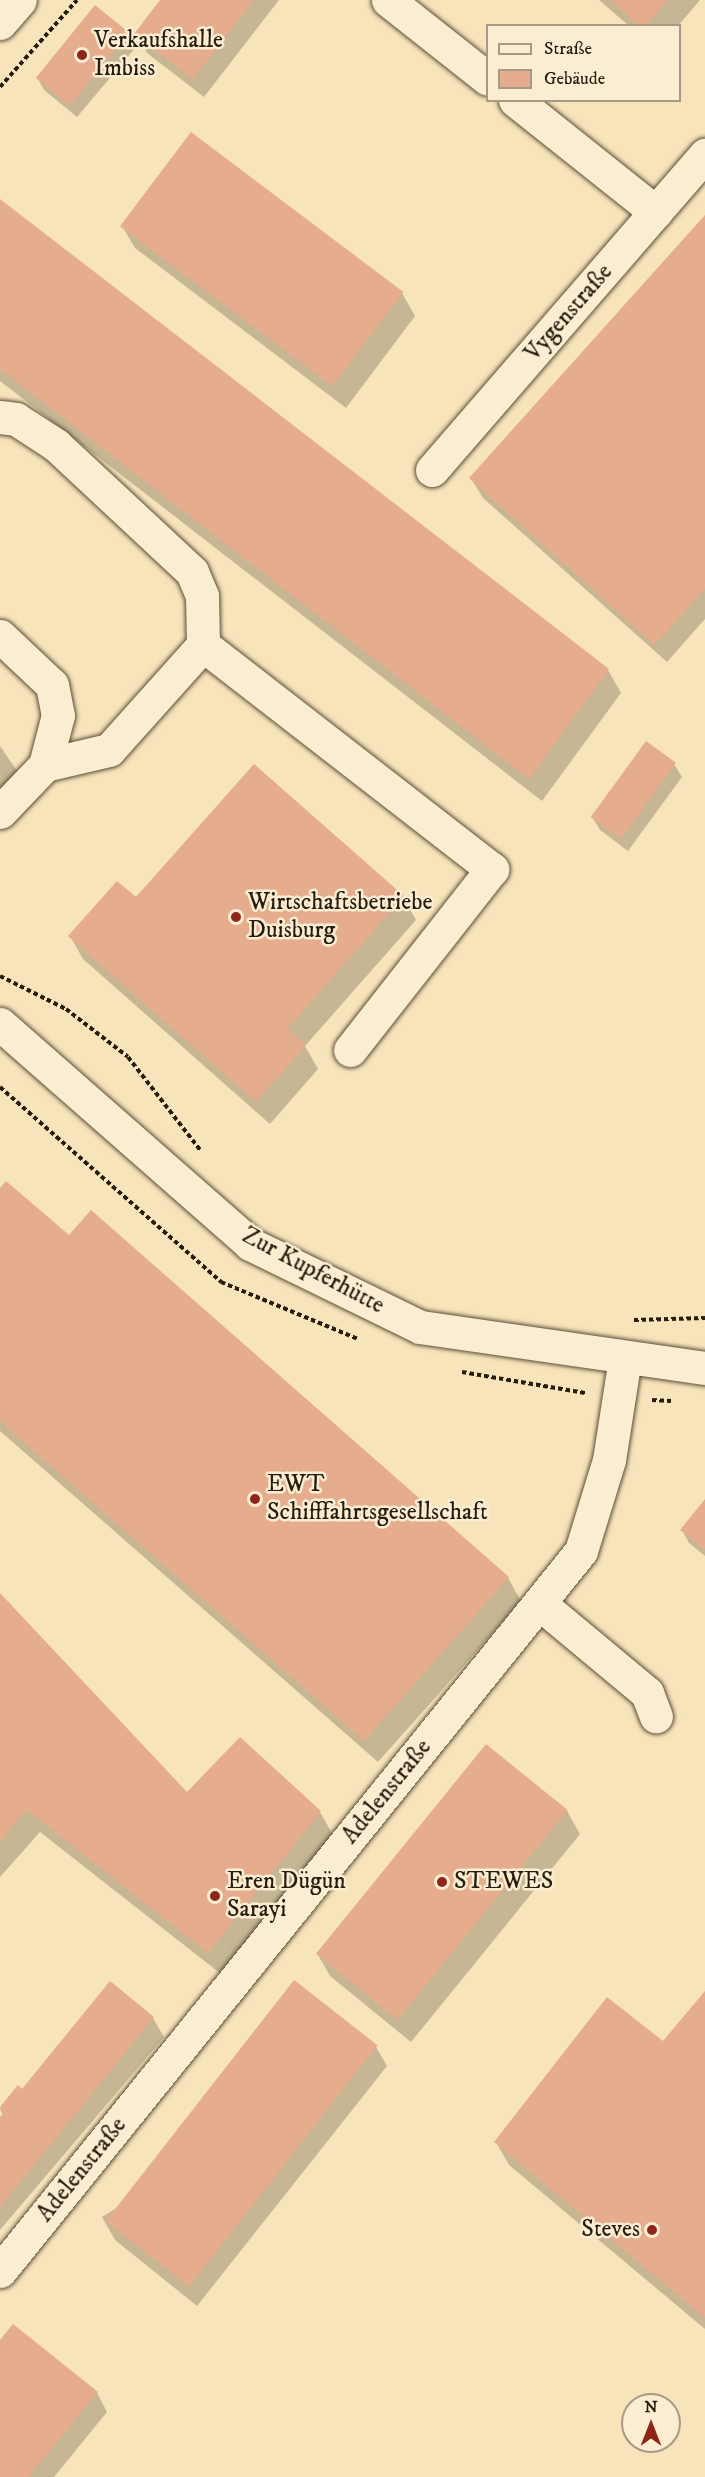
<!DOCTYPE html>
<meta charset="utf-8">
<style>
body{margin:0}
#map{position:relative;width:705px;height:2477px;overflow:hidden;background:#f8e4ba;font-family:"IM FELL DW Pica",serif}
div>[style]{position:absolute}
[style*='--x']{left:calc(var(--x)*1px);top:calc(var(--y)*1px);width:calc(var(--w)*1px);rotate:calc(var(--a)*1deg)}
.shadow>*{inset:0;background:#0003}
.building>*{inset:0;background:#e5ac8d;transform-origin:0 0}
.path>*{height:4px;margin-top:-2px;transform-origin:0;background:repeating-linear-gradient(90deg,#271d0f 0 4.5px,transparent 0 7.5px)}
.roads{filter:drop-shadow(0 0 2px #5b4f3a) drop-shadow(0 0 2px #5b4f3a)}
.minor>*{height:33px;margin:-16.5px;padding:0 16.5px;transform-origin:16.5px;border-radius:16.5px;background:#faedd2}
.dots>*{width:16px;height:16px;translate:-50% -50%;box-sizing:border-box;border:3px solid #faedd2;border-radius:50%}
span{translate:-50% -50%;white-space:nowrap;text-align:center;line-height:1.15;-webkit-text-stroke:5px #faedd2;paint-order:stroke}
.poi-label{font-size:24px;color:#271d0f}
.left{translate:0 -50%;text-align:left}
.right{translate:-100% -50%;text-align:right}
.street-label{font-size:24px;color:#271d0f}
.legend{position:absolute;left:486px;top:24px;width:195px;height:78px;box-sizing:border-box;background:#faedd2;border:2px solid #a69a84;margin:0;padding:8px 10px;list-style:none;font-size:18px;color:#271d0f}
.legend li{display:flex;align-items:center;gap:12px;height:30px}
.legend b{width:30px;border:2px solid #a69a84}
.north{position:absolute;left:621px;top:2393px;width:60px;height:60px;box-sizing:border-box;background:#faedd2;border:2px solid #a69a84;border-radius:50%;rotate:0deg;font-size:16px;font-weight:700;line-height:24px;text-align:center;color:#271d0f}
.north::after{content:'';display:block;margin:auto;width:21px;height:27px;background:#8f2418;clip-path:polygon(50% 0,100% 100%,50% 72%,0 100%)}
</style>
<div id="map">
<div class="shadow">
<div style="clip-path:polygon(162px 0,279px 0,204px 97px,147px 53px,136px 34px)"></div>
<div style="clip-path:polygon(599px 0,700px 0,678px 26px,629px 26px)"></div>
<div style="clip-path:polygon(95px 7px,128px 34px,136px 47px,77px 117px,44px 90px,37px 77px)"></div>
<div style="clip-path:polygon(0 201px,608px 670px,621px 693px,542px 801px,0 381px)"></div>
<div style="clip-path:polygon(705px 216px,705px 619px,667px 662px,483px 498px,472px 480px)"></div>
<div style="clip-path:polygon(122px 226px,402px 293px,415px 316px,346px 408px,135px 248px)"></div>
<div style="clip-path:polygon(0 746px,19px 774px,0 794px)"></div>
<div style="clip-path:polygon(674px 764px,682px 777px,628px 851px,600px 830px,592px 817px)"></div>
<div style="clip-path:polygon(254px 766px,403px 897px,416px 920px,305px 1046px,318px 1069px,270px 1124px,83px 959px,70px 936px,136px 899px)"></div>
<div style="clip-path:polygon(0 1190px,69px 1238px,91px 1212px,508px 1578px,521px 1601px,378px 1762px,0 1431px)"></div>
<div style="clip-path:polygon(705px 1501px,705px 1556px,689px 1543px,682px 1530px)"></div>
<div style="clip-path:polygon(0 1595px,187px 1794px,320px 1812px,333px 1835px,221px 1974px,40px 1832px,0 1877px)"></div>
<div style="clip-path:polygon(486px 1746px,567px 1811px,580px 1834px,411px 2042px,330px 1976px,317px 1953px)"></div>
<div style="clip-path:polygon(110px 1983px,153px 2018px,164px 2037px,0 2230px,0 2120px,3px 2116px,0 2109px,18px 2087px,22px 2091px)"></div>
<div style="clip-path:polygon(705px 1993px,705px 2329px,509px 2165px,496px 2142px,663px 2043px)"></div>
<div style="clip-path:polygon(376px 2047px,387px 2066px,197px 2306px,115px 2240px,102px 2217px)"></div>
<div style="clip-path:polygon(0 2343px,97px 2393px,107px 2412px,54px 2477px,0 2477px)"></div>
</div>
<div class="building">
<div style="clip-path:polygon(160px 0,254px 0,193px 79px,134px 34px)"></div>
<div style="clip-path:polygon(610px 0,668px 0,646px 26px,640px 26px)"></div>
<div style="left:95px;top:5px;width:44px;height:94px;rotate:39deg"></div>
<div style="left:191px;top:132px;width:266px;height:118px;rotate:37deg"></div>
<div style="clip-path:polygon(0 199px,609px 669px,529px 779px,0 369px)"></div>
<div style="clip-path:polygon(705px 215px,705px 589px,654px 645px,564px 563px,559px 567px,562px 562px,469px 478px)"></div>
<div style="left:646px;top:741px;width:37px;height:94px;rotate:36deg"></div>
<div style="clip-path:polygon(254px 764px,404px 896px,287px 1029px,306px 1045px,256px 1102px,68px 936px,117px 881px,136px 897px)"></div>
<div style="clip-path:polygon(6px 1181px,69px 1235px,91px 1210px,509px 1577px,364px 1741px,0 1421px,0 1188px)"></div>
<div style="clip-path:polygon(705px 1499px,705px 1550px,680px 1530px)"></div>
<div style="clip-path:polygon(0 1593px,187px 1792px,240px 1737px,321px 1811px,208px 1953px,27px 1810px,0 1841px)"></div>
<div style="left:486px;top:1744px;width:105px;height:270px;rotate:39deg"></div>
<div style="left:294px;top:1980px;width:106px;height:306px;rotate:38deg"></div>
<div style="clip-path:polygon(110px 1981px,154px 2017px,0 2207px,0 2117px,3px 2114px,0 2107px,18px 2085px,22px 2089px)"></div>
<div style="clip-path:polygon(705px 1991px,705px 2318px,494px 2142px,607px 1997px,663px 2041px)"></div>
<div style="clip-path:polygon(13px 2324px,98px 2392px,28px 2477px,0 2477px,0 2340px)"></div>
</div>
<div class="path">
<div style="--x:0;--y:87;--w:116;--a:-48.5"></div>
<div style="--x:0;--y:976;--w:74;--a:26.6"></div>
<div style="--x:66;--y:1009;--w:78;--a:37.7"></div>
<div style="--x:128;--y:1057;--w:119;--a:52.2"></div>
<div style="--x:0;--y:1087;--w:295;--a:41.4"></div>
<div style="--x:221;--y:1282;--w:148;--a:22.6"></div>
<div style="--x:634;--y:1320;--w:71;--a:-1.6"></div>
<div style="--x:462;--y:1372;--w:125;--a:9.7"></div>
<div style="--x:652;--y:1400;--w:19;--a:3"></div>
</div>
<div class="roads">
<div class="minor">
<div style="--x:388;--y:0;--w:127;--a:38.3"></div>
<div style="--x:0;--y:23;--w:30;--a:-49"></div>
<div style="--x:515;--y:100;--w:180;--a:38.5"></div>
<div style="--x:0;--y:417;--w:16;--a:7"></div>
<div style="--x:16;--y:419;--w:48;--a:33"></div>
<div style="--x:56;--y:445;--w:186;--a:43"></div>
<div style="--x:192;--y:572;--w:26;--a:67"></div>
<div style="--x:202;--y:596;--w:49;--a:88.8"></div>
<div style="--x:432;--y:470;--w:417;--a:-49.1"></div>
<div style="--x:0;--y:636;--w:71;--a:43.3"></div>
<div style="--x:52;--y:685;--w:31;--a:79"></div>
<div style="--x:58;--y:715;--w:52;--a:104.6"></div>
<div style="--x:0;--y:812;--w:65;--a:-46.2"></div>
<div style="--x:45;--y:765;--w:66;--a:-13.2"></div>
<div style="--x:109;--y:750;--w:141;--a:-48.2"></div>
<div style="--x:203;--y:645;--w:366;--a:37.8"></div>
<div style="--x:492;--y:869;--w:230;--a:128.1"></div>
<div style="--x:0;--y:1024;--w:333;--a:41.3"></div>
<div style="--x:250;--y:1244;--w:189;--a:26"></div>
<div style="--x:420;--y:1327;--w:288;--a:8.2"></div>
<div style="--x:539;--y:1603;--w:141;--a:39.8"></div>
<div style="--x:647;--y:1693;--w:25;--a:69"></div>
<div style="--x:0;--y:2271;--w:925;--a:-51.1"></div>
<div style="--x:581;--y:1551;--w:95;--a:-72.9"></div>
<div style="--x:609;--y:1460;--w:103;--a:-81.1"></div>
</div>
</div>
<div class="dots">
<div style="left:82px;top:55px;background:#8f2418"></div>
<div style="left:236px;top:917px;background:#8f2418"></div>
<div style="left:255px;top:1499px;background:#8f2418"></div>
<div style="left:442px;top:1882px;background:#8f2418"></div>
<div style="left:215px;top:1896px;background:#8f2418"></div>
<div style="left:652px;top:2230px;background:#8f2418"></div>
</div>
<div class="poi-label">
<span class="left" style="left:94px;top:55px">Verkaufshalle<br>Imbiss</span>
<span class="left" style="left:248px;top:917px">Wirtschaftsbetriebe<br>Duisburg</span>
<span class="left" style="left:267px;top:1499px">EWT<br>Schifffahrtsgesellschaft</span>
<span class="left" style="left:227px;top:1896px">Eren Dügün<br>Sarayi</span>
<span class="left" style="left:454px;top:1882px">STEWES</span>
<span class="right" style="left:640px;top:2230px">Steves</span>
</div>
<div class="street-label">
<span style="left:569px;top:313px;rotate:-49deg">Vygenstraße</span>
<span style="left:313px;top:1271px;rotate:28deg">Zur Kupferhütte</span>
<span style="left:387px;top:1792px;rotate:-51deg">Adelenstraße</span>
<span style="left:82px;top:2170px;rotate:-51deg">Adelenstraße</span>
</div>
<ul class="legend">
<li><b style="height:8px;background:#faedd2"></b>Straße</li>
<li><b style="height:16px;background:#e5ac8d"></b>Gebäude</li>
</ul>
<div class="north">N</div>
</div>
